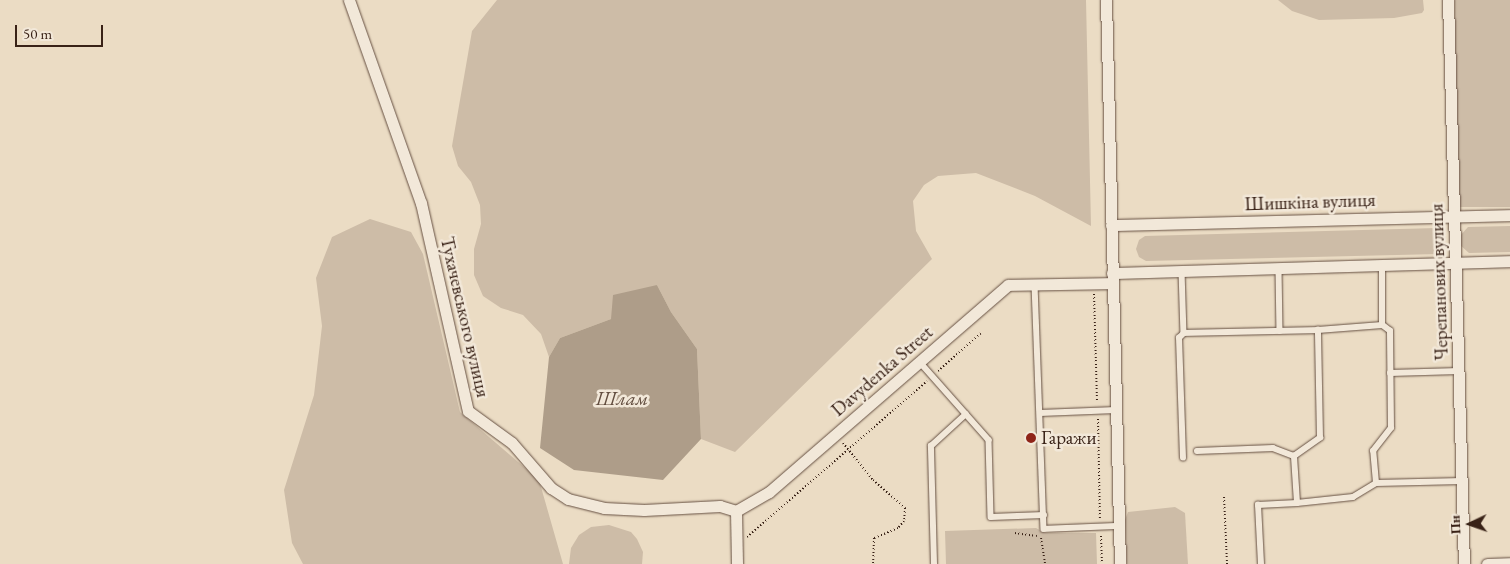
<!DOCTYPE html>
<meta charset="utf-8">
<style>
body{margin:0}
#map{position:relative;width:1510px;height:564px;overflow:hidden;background:#ebdcc4;font-family:"EB Garamond",serif}
div>[style]{position:absolute}
[style*='--x']{left:calc(var(--x)*1px);top:calc(var(--y)*1px);width:calc(var(--w)*1px);rotate:calc(var(--a)*1deg)}
.green>*{inset:0;background:#cdbca7;transform-origin:0 0}
.water>*{inset:0;background:#ae9d89}
.path>*{height:2px;margin-top:-1px;transform-origin:0;background:repeating-linear-gradient(90deg,#392217 0 1px,transparent 0 3.5px)}
.roads{filter:drop-shadow(0 0 1px #665042) drop-shadow(0 0 1px #665042)}
.lane>*{height:5.5px;margin:-2.75px;padding:0 2.75px;transform-origin:2.75px;border-radius:2.75px;background:#f2e8d9}
.street>*{height:11px;margin:-5.5px;padding:0 5.5px;transform-origin:5.5px;border-radius:5.5px;background:#f2e8d9}
.dots>*{width:14px;height:14px;translate:-50% -50%;box-sizing:border-box;border:2px solid #f2e8d9;border-radius:50%}
span{translate:-50% -50%;white-space:nowrap;text-align:center;line-height:1.15;-webkit-text-stroke:5px #f2e8d9;paint-order:stroke}
.street-label{font-size:19px;color:#392217}
.poi-label{font-size:19px;color:#392217}
.left{translate:0 -50%;text-align:left}
.water-label{font-size:20px;color:#624d3f;font-style:italic}
.north{position:absolute;left:1445px;top:499px;width:50px;height:50px;-webkit-text-stroke:4px #f2e8d9;paint-order:stroke;rotate:267deg;font-size:14px;font-weight:700;line-height:20px;text-align:center;color:#392217}
.north::after{content:'';display:block;margin:auto;width:18px;height:22px;background:#392217;clip-path:polygon(50% 0,100% 100%,50% 72%,0 100%)}
.scale{position:absolute;left:15px;top:25px;width:88px;height:22px;box-sizing:border-box;border:2px solid #392217;border-top:0;padding-left:6px;font-size:15px;line-height:18px;white-space:nowrap;color:#392217;-webkit-text-stroke:4px #f2e8d9;paint-order:stroke}
</style>
<div id="map">
<div class="green">
<div style="clip-path:polygon(497px 0,1086px 0,1091px 226px,1035px 196px,976px 173px,938px 176px,924px 185px,913px 201px,916px 231px,932px 259px,735px 452px,701px 439px,697px 349px,671px 312px,657px 285px,611px 319px,560px 338px,549px 357px,541px 334px,523px 315px,501px 308px,483px 296px,474px 275px,474px 249px,481px 224px,480px 205px,471px 182px,458px 166px,452px 146px,472px 31px)"></div>
<div style="clip-path:polygon(1278px 0,1423px 0,1424px 10px,1422px 13px,1394px 18px,1319px 20px,1292px 11px)"></div>
<div style="left:1455px;top:0;width:55px;height:207px"></div>
<div style="clip-path:polygon(370px 219px,411px 232px,423px 254px,460px 412px,539px 480px,563px 564px,303px 564px,292px 543px,284px 490px,314px 395px,322px 326px,316px 278px,332px 237px)"></div>
<div style="clip-path:polygon(1510px 226px,1510px 252px,1469px 253px,1460px 245px,1460px 236px,1468px 227px)"></div>
<div style="clip-path:polygon(1437px 228px,1442px 241px,1439px 254px,1146px 261px,1139px 257px,1136px 249px,1139px 240px,1145px 236px)"></div>
<div style="clip-path:polygon(1175px 507px,1185px 513px,1188px 564px,1127px 564px,1125px 520px,1128px 512px)"></div>
<div style="clip-path:polygon(609px 525px,631px 532px,637px 539px,643px 552px,642px 564px,569px 564px,571px 548px,579px 535px,591px 527px)"></div>
<div style="clip-path:polygon(1036px 528px,1045px 533px,1096px 533px,1097px 564px,946px 564px,945px 531px)"></div>
</div>
<div class="water">
<div style="clip-path:polygon(657px 285px,671px 312px,697px 349px,701px 439px,663px 480px,574px 470px,540px 448px,549px 357px,560px 338px,611px 319px,613px 295px)"></div>
</div>
<div class="path">
<div style="--x:1094;--y:294;--w:108;--a:88.4"></div>
<div style="--x:938;--y:371;--w:57;--a:-41.5"></div>
<div style="--x:1098;--y:419;--w:100;--a:88.9"></div>
<div style="--x:843;--y:443;--w:48;--a:51"></div>
<div style="--x:873;--y:480;--w:43;--a:41.2"></div>
<div style="--x:905;--y:508;--w:13;--a:94"></div>
<div style="--x:904;--y:521;--w:9;--a:131"></div>
<div style="--x:898;--y:528;--w:26;--a:157"></div>
<div style="--x:874;--y:538;--w:26;--a:92"></div>
<div style="--x:1224;--y:497;--w:67;--a:87.4"></div>
<div style="--x:1015;--y:533;--w:22;--a:8"></div>
<div style="--x:1101;--y:536;--w:28;--a:88"></div>
<div style="--x:747;--y:537;--w:238;--a:-40.9"></div>
<div style="--x:1041;--y:538;--w:26;--a:81"></div>
</div>
<div class="roads">
<div class="lane">
<div style="--x:1279;--y:269;--w:62;--a:89.1"></div>
<div style="--x:1182;--y:271;--w:62;--a:88.2"></div>
<div style="--x:1035;--y:285;--w:244;--a:87.9"></div>
<div style="--x:1044;--y:529;--w:75;--a:-2.3"></div>
<div style="--x:920;--y:362;--w:104;--a:48.5"></div>
<div style="--x:989;--y:440;--w:77;--a:88.5"></div>
<div style="--x:991;--y:517;--w:53;--a:-2.2"></div>
<div style="--x:1390;--y:373;--w:69;--a:-1.7"></div>
<div style="--x:1040;--y:413;--w:76;--a:-2.3"></div>
<div style="--x:1197;--y:451;--w:76;--a:-2.3"></div>
<div style="--x:1273;--y:448;--w:22;--a:21"></div>
<div style="--x:1183;--y:458;--w:120;--a:-91.9"></div>
<div style="--x:1179;--y:338;--w:7;--a:-45"></div>
<div style="--x:1184;--y:333;--w:134;--a:-1.3"></div>
<div style="--x:1376;--y:483;--w:32;--a:-95"></div>
<div style="--x:1373;--y:451;--w:29;--a:-52"></div>
<div style="--x:1391;--y:428;--w:97;--a:-90.6"></div>
<div style="--x:1390;--y:331;--w:10;--a:-143"></div>
<div style="--x:1297;--y:503;--w:56;--a:-6.1"></div>
<div style="--x:1353;--y:497;--w:27;--a:-31"></div>
<div style="--x:1376;--y:483;--w:86;--a:-1.3"></div>
<div style="--x:934;--y:564;--w:118;--a:-91.5"></div>
<div style="--x:931;--y:446;--w:47;--a:-42.4"></div>
<div style="--x:1261;--y:564;--w:59;--a:-92.9"></div>
<div style="--x:1258;--y:505;--w:39;--a:-3"></div>
<div style="--x:1297;--y:503;--w:47;--a:-93.7"></div>
<div style="--x:1294;--y:456;--w:32;--a:-35"></div>
<div style="--x:1320;--y:438;--w:108;--a:-91.1"></div>
<div style="--x:1318;--y:330;--w:64;--a:-4.5"></div>
<div style="--x:1382;--y:325;--w:59;--a:-90"></div>
</div>
<div class="street">
<div style="--x:349;--y:0;--w:215;--a:70.5"></div>
<div style="--x:421;--y:203;--w:213;--a:77.3"></div>
<div style="--x:468;--y:411;--w:54;--a:36"></div>
<div style="--x:512;--y:443;--w:60;--a:49.1"></div>
<div style="--x:551;--y:488;--w:20;--a:33"></div>
<div style="--x:568;--y:499;--w:37;--a:14"></div>
<div style="--x:604;--y:508;--w:40;--a:2.9"></div>
<div style="--x:644;--y:510;--w:76;--a:-3"></div>
<div style="--x:720;--y:506;--w:17;--a:17"></div>
<div style="--x:1106;--y:0;--w:564;--a:88.58"></div>
<div style="--x:1448;--y:0;--w:564;--a:88.38"></div>
<div style="--x:1111;--y:225;--w:399;--a:-1.4"></div>
<div style="--x:1112;--y:273;--w:398;--a:-1.7"></div>
<div style="--x:736;--y:511;--w:38;--a:-30"></div>
<div style="--x:769;--y:492;--w:316;--a:-40.9"></div>
<div style="--x:1008;--y:285;--w:104;--a:-1.1"></div>
<div style="--x:736;--y:511;--w:53;--a:88.9"></div>
<div style="--x:1487;--y:564;--w:23;--a:-2"></div>
</div>
</div>
<div class="dots">
<div style="left:1031px;top:438px;background:#8f2418"></div>
</div>
<div class="street-label">
<span style="left:1310px;top:202px;rotate:-2deg">Шишкiна вулиця</span>
<span style="left:1439px;top:282px;rotate:-92deg">Черепанових вулиця</span>
<span style="left:465px;top:317px;rotate:77deg">Тухачевського вулиця</span>
<span style="left:882px;top:371px;rotate:-41deg">Davydenka Street</span>
</div>
<div class="poi-label">
<span class="left" style="left:1041px;top:438px">Гаражи</span>
</div>
<div class="water-label">
<span style="left:622px;top:398px">Шлам</span>
</div>
<div class="north">Пн</div>
<div class="scale">50 m</div>
</div>
